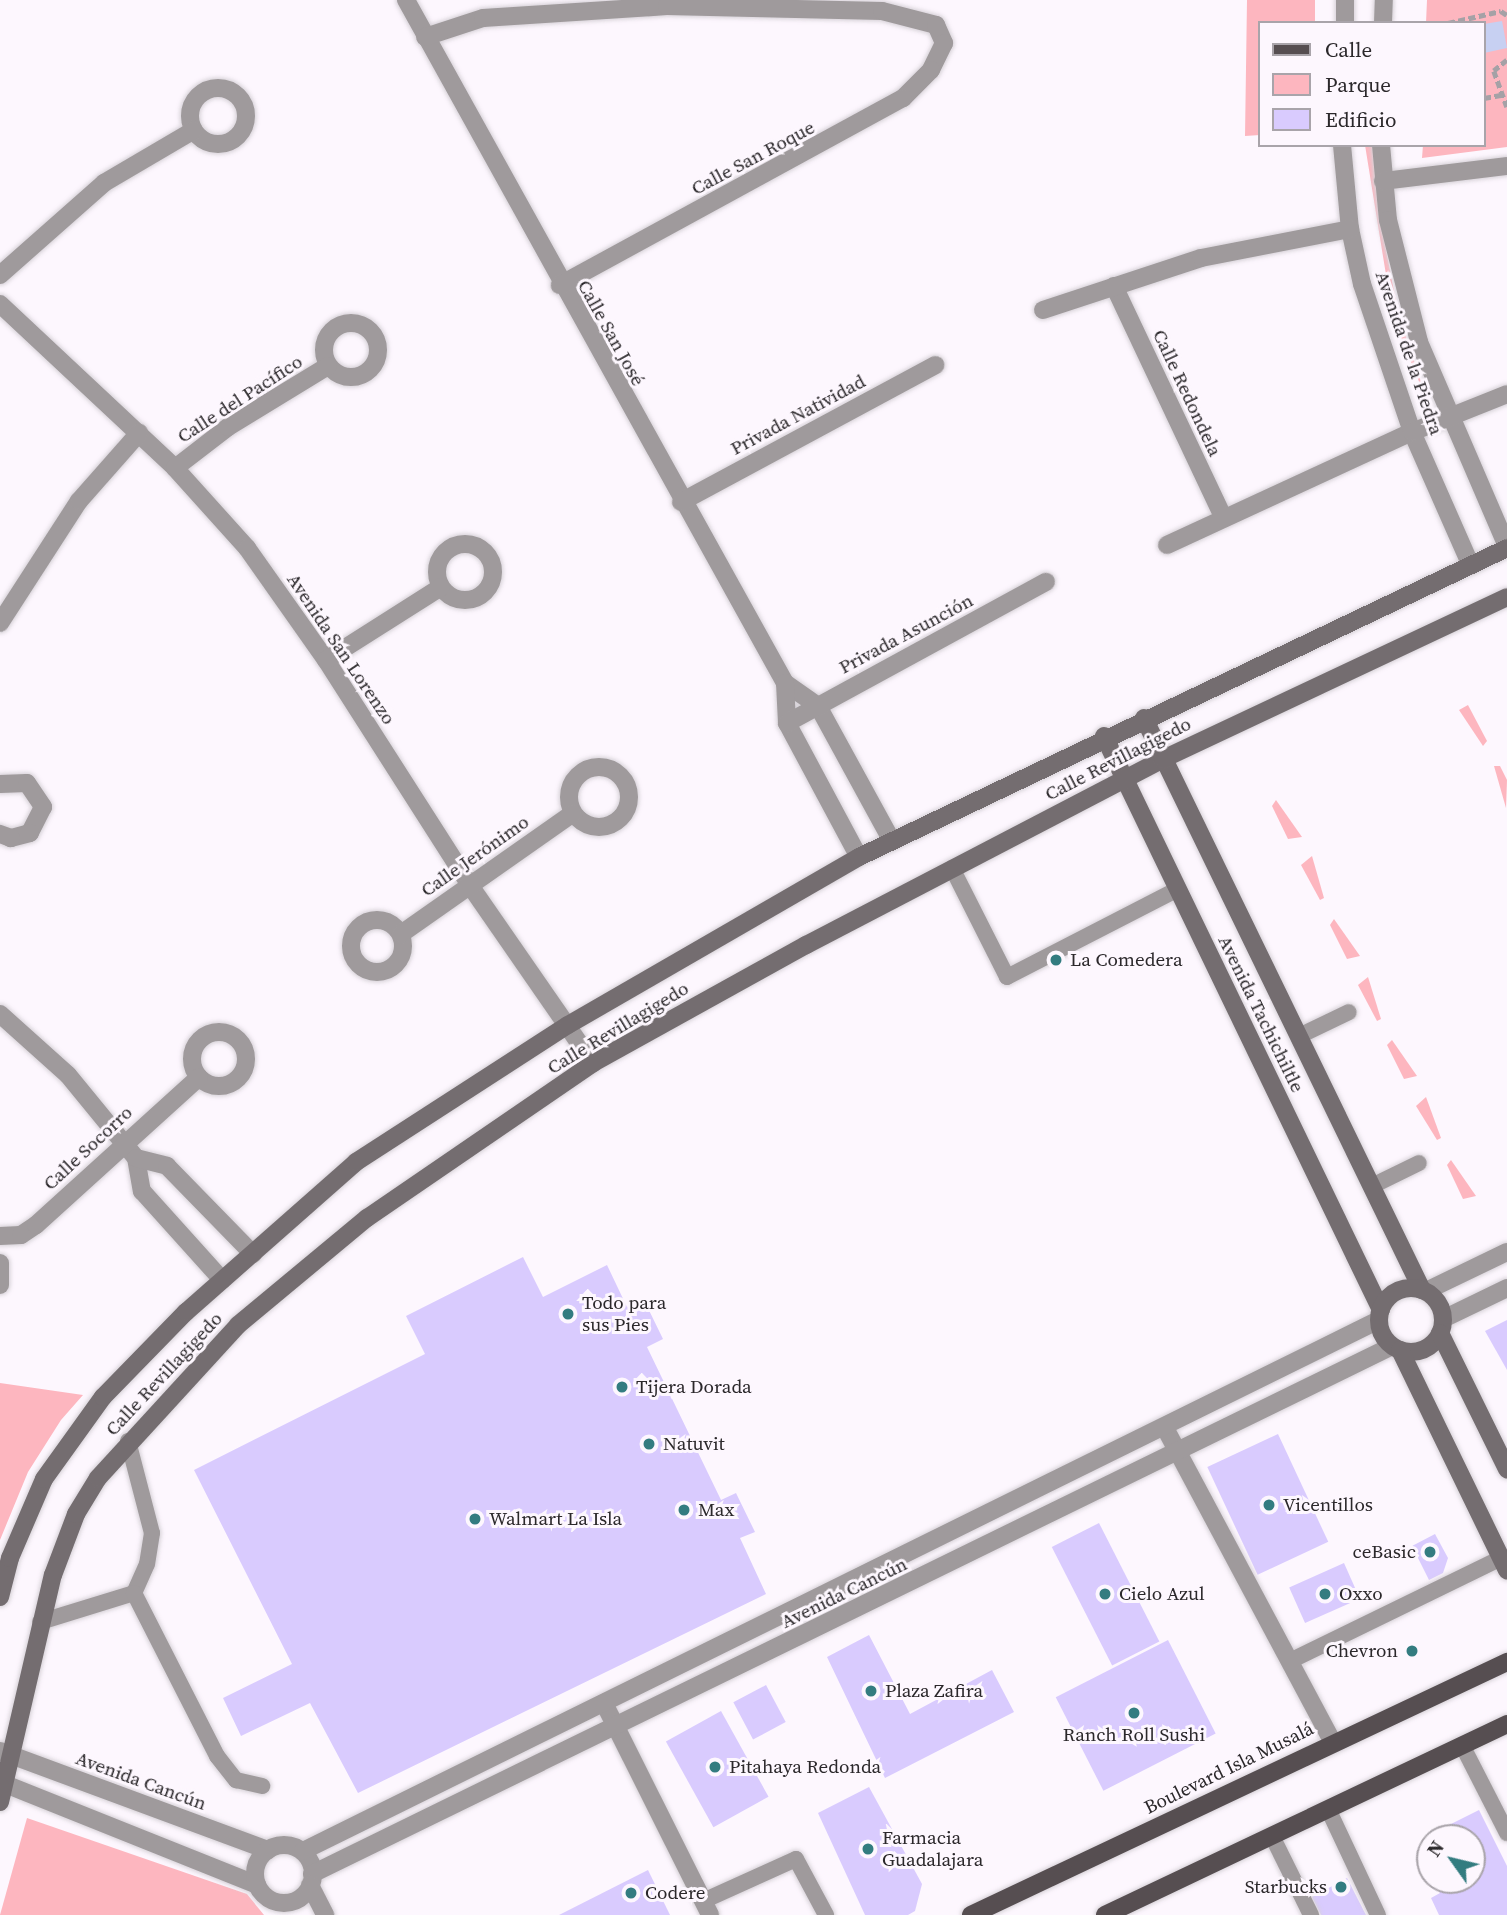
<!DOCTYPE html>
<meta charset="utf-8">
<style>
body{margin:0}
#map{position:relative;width:1507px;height:1915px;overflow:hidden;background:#fdf7fe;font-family:"Source Serif 4",serif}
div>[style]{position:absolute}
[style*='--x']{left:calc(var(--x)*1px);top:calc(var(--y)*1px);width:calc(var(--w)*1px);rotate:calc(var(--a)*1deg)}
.green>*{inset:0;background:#fdb6bf}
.water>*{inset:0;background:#c7d0f2}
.building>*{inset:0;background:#d9cbfe;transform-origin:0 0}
.path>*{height:4.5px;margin-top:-2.25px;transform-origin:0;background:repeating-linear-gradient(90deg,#a5a1a6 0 7px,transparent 0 10.5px)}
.roads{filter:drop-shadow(0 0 2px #d7d2d8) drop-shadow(0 0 2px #d7d2d8)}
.lane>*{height:16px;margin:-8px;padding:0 8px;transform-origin:8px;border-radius:8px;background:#9f9a9c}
.street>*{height:18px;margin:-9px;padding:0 9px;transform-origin:9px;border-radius:9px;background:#9f9a9c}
.street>.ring{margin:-9px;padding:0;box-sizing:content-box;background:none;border:18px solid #9f9a9c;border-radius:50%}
.secondary>*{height:18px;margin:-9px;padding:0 9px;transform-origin:9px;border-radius:9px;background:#746d70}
.secondary>.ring{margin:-9px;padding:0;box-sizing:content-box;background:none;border:18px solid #746d70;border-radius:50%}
.primary>*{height:18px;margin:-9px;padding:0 9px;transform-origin:9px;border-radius:9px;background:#564e51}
.dots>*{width:19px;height:19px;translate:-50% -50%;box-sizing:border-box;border:4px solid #fdf7fe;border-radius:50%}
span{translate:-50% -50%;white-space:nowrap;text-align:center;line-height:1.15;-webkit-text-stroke:6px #fdf7fe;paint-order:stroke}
.street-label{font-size:19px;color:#2b282b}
.poi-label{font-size:19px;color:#2b282b}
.left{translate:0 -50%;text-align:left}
.right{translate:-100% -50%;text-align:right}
.legend{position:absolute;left:1258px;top:21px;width:228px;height:126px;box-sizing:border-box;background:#fdf7fe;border:2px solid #a9a4aa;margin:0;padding:9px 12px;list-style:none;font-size:21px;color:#2b282b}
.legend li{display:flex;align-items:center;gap:14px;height:35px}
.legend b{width:35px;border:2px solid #a9a4aa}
.north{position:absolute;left:1416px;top:1824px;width:70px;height:70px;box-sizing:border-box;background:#fdf7fe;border:2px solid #a9a4aa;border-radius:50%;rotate:304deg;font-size:19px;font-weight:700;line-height:28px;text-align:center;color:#2b282b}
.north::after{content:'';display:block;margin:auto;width:24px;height:32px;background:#337c80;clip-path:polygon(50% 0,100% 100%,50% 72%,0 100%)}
</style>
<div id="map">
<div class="green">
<div style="clip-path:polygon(1247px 0,1315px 0,1315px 23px,1260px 23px,1260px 135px,1245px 136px)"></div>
<div style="clip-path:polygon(1427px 0,1507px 0,1507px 147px,1422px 158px,1423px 145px,1484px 145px,1484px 23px,1426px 23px)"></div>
<div style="clip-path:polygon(1365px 145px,1373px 145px,1383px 235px,1399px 316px,1429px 406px,1393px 318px)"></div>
<div style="clip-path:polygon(1468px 705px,1487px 741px,1483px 746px,1459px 710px)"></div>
<div style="clip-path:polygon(1494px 766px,1500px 766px,1507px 780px,1506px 808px)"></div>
<div style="clip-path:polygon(1276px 800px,1302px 837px,1288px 839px,1272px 806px)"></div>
<div style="clip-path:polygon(1312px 856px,1324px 898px,1320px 900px,1301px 865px)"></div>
<div style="clip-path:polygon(1334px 919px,1360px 956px,1347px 959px,1330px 925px)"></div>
<div style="clip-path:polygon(1368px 977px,1381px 1019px,1377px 1021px,1358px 985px)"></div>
<div style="clip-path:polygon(1392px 1040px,1417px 1076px,1404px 1079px,1387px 1045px)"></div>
<div style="clip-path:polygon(1426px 1097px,1441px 1138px,1437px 1140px,1416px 1106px)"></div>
<div style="clip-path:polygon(1451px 1160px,1476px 1196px,1463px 1199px,1447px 1165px)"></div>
<div style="clip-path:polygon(0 1383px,83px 1395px,61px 1420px,28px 1472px,0 1540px)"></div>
<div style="clip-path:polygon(27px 1818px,247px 1894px,264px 1915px,0 1915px)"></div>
</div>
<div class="water">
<div style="clip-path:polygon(1502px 21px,1507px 48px,1484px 53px,1484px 24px)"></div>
</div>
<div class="building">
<div style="clip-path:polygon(523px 1257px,543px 1297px,607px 1265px,627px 1307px,644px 1300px,663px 1339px,647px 1347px,721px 1500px,736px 1493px,755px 1532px,740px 1538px,766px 1594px,358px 1793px,310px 1703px,241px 1736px,223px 1698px,292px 1664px,194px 1470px,425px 1354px,406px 1316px)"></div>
<div style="clip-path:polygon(1507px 1320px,1507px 1370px,1485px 1331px)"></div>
<div style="left:1278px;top:1434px;width:119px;height:78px;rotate:65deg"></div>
<div style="left:1099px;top:1523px;width:133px;height:53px;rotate:63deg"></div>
<div style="clip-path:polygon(1435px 1534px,1448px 1558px,1443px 1573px,1429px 1580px,1412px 1546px)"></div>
<div style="left:1344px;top:1563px;width:39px;height:60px;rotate:66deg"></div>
<div style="clip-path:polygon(869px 1635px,910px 1714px,992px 1670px,1014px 1712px,885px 1778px,827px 1657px)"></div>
<div style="left:1168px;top:1640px;width:105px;height:126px;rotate:63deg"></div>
<div style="left:766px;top:1685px;width:42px;height:37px;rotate:62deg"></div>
<div style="left:721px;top:1711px;width:98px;height:63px;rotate:61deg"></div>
<div style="clip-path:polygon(869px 1787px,922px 1884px,915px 1911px,908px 1915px,865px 1915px,818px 1813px)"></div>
<div style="clip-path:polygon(1479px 1810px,1507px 1866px,1507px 1915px,1439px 1915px,1431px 1898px,1440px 1893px,1433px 1880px,1472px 1880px,1472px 1838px,1445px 1838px,1450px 1836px,1445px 1827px)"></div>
<div style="clip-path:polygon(1430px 1845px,1430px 1874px,1418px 1852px)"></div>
<div style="clip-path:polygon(648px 1870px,670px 1915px,559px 1915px)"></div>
<div style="clip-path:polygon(1347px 1878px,1366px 1915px,1321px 1915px,1312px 1897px)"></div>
</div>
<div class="path">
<div style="--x:1448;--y:23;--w:54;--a:-12.8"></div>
<div style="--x:1501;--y:11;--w:7;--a:34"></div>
<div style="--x:1507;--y:60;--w:17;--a:140"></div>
<div style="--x:1494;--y:71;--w:38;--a:70"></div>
<div style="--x:1484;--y:98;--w:17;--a:-10"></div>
</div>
<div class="roads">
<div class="lane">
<div style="--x:952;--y:868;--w:122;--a:63.2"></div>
<div style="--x:1007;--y:977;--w:192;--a:-27.2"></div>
<div style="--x:1299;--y:1036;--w:55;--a:-25.6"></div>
<div style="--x:1372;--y:1186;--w:52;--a:-26.1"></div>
<div style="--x:128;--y:1441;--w:95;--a:75.4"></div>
<div style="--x:152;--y:1533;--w:31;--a:99"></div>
<div style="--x:147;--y:1564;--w:32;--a:114"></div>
<div style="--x:40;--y:1622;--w:98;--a:-17.1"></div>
<div style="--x:134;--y:1593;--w:183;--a:63"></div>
<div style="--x:217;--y:1756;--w:31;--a:52"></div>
<div style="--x:236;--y:1780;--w:27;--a:13"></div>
<div style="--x:1290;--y:1661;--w:235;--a:-26"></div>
<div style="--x:1462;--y:1745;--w:99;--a:62.9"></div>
<div style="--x:1329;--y:1811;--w:115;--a:64.8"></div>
<div style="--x:1273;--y:1838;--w:86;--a:63.7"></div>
<div style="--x:703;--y:1901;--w:102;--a:-24.3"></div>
<div style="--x:796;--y:1859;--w:64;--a:61.8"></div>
</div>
<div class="street">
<div style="--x:406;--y:0;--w:781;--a:60.97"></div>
<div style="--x:785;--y:683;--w:40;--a:34.9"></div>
<div style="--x:818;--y:706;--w:154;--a:61.3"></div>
<div style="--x:1345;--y:23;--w:23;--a:-90"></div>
<div style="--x:1383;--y:23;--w:23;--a:-88"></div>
<div style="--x:425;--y:37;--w:61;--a:-18.1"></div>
<div style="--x:483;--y:18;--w:184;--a:-3.7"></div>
<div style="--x:667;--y:6;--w:215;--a:1.3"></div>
<div style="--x:882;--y:11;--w:56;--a:14.5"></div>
<div style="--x:936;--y:25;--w:20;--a:66"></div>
<div style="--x:944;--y:43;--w:30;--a:116"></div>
<div style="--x:931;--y:70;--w:40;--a:135"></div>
<div style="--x:903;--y:98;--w:391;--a:151.4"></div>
<div class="ring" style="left:190px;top:88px;width:38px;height:38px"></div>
<div style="--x:1342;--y:145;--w:84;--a:84.6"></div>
<div style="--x:1350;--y:229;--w:56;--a:77.7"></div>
<div style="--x:1362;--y:284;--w:156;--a:71.3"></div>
<div style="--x:1412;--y:432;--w:146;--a:66.2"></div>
<div style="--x:1381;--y:145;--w:75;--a:84.7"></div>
<div style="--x:1388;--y:220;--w:126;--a:75.7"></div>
<div style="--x:1419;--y:342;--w:222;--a:66.7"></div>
<div style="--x:1383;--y:181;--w:125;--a:-6.9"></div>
<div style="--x:0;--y:275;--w:139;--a:-41.5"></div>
<div style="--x:104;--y:183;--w:104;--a:-30.5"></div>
<div style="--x:1114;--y:286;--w:255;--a:64.7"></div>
<div style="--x:0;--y:304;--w:240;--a:43.1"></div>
<div style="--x:175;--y:468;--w:108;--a:48"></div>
<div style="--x:247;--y:548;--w:137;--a:54.8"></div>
<div style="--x:326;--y:660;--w:266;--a:57.4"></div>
<div style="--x:469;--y:884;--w:218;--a:55.3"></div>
<div style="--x:1043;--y:310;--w:166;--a:-18.2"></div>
<div style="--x:1201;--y:258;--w:152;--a:-11"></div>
<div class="ring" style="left:324px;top:323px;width:36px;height:36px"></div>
<div style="--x:175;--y:468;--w:67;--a:-37.7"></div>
<div style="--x:228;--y:427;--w:117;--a:-31.4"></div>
<div style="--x:681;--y:502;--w:289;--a:-28.3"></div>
<div class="ring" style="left:437px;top:544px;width:38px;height:38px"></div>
<div style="--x:1167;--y:545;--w:270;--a:-24.8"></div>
<div style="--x:1412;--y:432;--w:102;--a:-21.8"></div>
<div style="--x:0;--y:623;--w:145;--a:-57.1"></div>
<div style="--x:79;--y:501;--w:91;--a:-48.6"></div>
<div style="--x:326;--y:660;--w:136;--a:-32.4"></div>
<div style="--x:785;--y:683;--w:40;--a:87.1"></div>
<div style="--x:787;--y:723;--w:152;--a:61.8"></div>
<div style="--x:787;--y:723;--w:295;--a:-28.6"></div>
<div class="ring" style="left:569px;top:767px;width:42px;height:42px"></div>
<div style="--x:0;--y:784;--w:27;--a:-2"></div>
<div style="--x:27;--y:783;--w:29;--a:56"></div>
<div style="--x:43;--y:807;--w:29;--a:117"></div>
<div style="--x:30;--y:833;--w:20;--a:165"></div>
<div style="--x:11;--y:838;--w:12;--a:-160"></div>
<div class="ring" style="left:351px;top:920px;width:34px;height:34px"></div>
<div style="--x:401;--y:934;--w:210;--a:-35.1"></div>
<div style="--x:0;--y:1014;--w:91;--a:41.9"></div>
<div style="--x:68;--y:1075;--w:107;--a:50.7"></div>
<div style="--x:136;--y:1158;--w:34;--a:80"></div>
<div style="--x:142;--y:1191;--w:120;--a:48"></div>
<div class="ring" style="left:192px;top:1032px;width:36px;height:36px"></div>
<div style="--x:136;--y:1158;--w:32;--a:14"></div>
<div style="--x:167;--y:1166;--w:123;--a:45.7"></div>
<div style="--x:0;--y:1236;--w:21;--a:-3"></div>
<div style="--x:21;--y:1235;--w:18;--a:-34"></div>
<div style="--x:36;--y:1225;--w:220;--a:-42.2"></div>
<div style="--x:0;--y:1263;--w:22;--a:90"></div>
<div style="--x:1426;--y:1291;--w:90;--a:-25.7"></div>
<div style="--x:1443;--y:1319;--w:71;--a:-25.8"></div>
<div style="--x:1165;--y:1428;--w:356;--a:61.9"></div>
<div style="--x:604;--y:1703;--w:237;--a:63.4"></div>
<div style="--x:0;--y:1751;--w:286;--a:20.3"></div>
<div style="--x:0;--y:1782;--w:277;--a:21.8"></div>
<div class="ring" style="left:255px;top:1845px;width:40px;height:40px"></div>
<div style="--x:303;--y:1851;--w:1200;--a:-26.27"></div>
<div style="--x:312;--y:1874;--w:1202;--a:-26.05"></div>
<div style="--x:310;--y:1885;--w:34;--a:63"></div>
</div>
<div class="secondary">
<div style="--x:1144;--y:718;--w:636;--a:64.08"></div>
<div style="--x:1104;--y:736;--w:637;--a:64.24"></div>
<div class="ring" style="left:1379px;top:1288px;width:46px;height:46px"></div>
<div style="--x:1440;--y:1333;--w:152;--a:63.8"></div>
<div style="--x:1400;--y:1350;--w:245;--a:64.1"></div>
<div style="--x:0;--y:1597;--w:40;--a:-75.6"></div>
<div style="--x:10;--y:1558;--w:86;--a:-66.7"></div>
<div style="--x:44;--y:1479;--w:101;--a:-54.3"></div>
<div style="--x:103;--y:1397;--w:119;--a:-45.7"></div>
<div style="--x:186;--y:1312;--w:227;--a:-41.4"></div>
<div style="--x:356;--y:1162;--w:252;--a:-32.9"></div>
<div style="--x:568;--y:1025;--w:336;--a:-30"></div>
<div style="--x:859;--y:857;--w:718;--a:-25.49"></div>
<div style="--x:0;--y:1802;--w:233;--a:-76.9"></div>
<div style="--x:53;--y:1575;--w:65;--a:-69.3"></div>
<div style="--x:76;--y:1514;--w:42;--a:-58.6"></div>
<div style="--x:98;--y:1478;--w:207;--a:-47.5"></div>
<div style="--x:238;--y:1325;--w:168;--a:-39.7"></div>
<div style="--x:367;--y:1218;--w:274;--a:-34.4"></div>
<div style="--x:593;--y:1063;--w:244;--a:-29"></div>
<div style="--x:806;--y:945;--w:403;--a:-27.5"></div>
<div style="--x:1163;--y:759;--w:380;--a:-25.2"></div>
</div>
<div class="primary">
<div style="--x:971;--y:1915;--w:593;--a:-25.27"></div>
<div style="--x:1105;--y:1915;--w:445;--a:-25.4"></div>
</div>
</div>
<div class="dots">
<div style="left:1056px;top:960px;background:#337c80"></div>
<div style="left:568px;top:1314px;background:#337c80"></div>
<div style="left:622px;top:1387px;background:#337c80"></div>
<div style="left:649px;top:1444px;background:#337c80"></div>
<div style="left:1269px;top:1505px;background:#337c80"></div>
<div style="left:684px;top:1510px;background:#337c80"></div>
<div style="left:475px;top:1519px;background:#337c80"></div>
<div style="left:1430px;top:1552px;background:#337c80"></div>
<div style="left:1105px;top:1594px;background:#337c80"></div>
<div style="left:1325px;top:1594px;background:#337c80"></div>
<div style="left:1412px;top:1651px;background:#337c80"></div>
<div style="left:871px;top:1691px;background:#337c80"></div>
<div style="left:1134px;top:1713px;background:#337c80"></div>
<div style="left:715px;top:1767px;background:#337c80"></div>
<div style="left:868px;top:1849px;background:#337c80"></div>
<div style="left:1341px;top:1887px;background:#337c80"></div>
<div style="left:631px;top:1893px;background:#337c80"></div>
</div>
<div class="street-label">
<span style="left:753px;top:158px;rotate:-28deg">Calle San Roque</span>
<span style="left:611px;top:333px;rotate:61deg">Calle San José</span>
<span style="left:1409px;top:353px;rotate:71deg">Avenida de la Piedra</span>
<span style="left:1187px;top:393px;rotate:65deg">Calle Redondela</span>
<span style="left:240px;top:399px;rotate:-33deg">Calle del Pacífico</span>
<span style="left:798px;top:415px;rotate:-28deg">Privada Natividad</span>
<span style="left:906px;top:634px;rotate:-28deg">Privada Asunción</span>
<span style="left:341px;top:649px;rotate:56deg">Avenida San Lorenzo</span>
<span style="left:1118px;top:759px;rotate:-27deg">Calle Revillagigedo</span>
<span style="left:475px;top:856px;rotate:-35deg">Calle Jerónimo</span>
<span style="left:1261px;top:1014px;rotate:64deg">Avenida Tachichiltle</span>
<span style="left:618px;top:1028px;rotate:-31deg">Calle Revillagigedo</span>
<span style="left:88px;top:1148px;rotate:-43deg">Calle Socorro</span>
<span style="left:164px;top:1374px;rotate:-47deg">Calle Revillagigedo</span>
<span style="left:844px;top:1593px;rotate:-26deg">Avenida Cancún</span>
<span style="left:1229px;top:1768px;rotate:-26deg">Boulevard Isla Musalá</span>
<span style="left:141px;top:1781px;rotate:20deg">Avenida Cancún</span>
</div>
<div class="poi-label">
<span class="left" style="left:1070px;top:960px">La Comedera</span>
<span class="left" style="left:582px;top:1314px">Todo para<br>sus Pies</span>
<span class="left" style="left:636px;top:1387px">Tijera Dorada</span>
<span class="left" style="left:663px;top:1444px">Natuvit</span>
<span class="left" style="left:1283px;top:1505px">Vicentillos</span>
<span class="left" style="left:698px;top:1510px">Max</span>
<span class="left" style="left:489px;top:1519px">Walmart La Isla</span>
<span class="right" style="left:1416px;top:1552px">ceBasic</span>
<span class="left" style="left:1119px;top:1594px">Cielo Azul</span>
<span class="left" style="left:1339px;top:1594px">Oxxo</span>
<span class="right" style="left:1398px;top:1651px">Chevron</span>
<span class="left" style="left:885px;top:1691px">Plaza Zafira</span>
<span style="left:1134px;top:1735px">Ranch Roll Sushi</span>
<span class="left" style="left:729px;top:1767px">Pitahaya Redonda</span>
<span class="left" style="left:882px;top:1849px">Farmacia<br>Guadalajara</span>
<span class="right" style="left:1327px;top:1887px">Starbucks</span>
<span class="left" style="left:645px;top:1893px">Codere</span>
</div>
<ul class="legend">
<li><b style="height:9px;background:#564e51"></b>Calle</li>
<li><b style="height:19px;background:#fdb6bf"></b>Parque</li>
<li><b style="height:19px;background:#d9cbfe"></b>Edificio</li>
</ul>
<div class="north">N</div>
</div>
